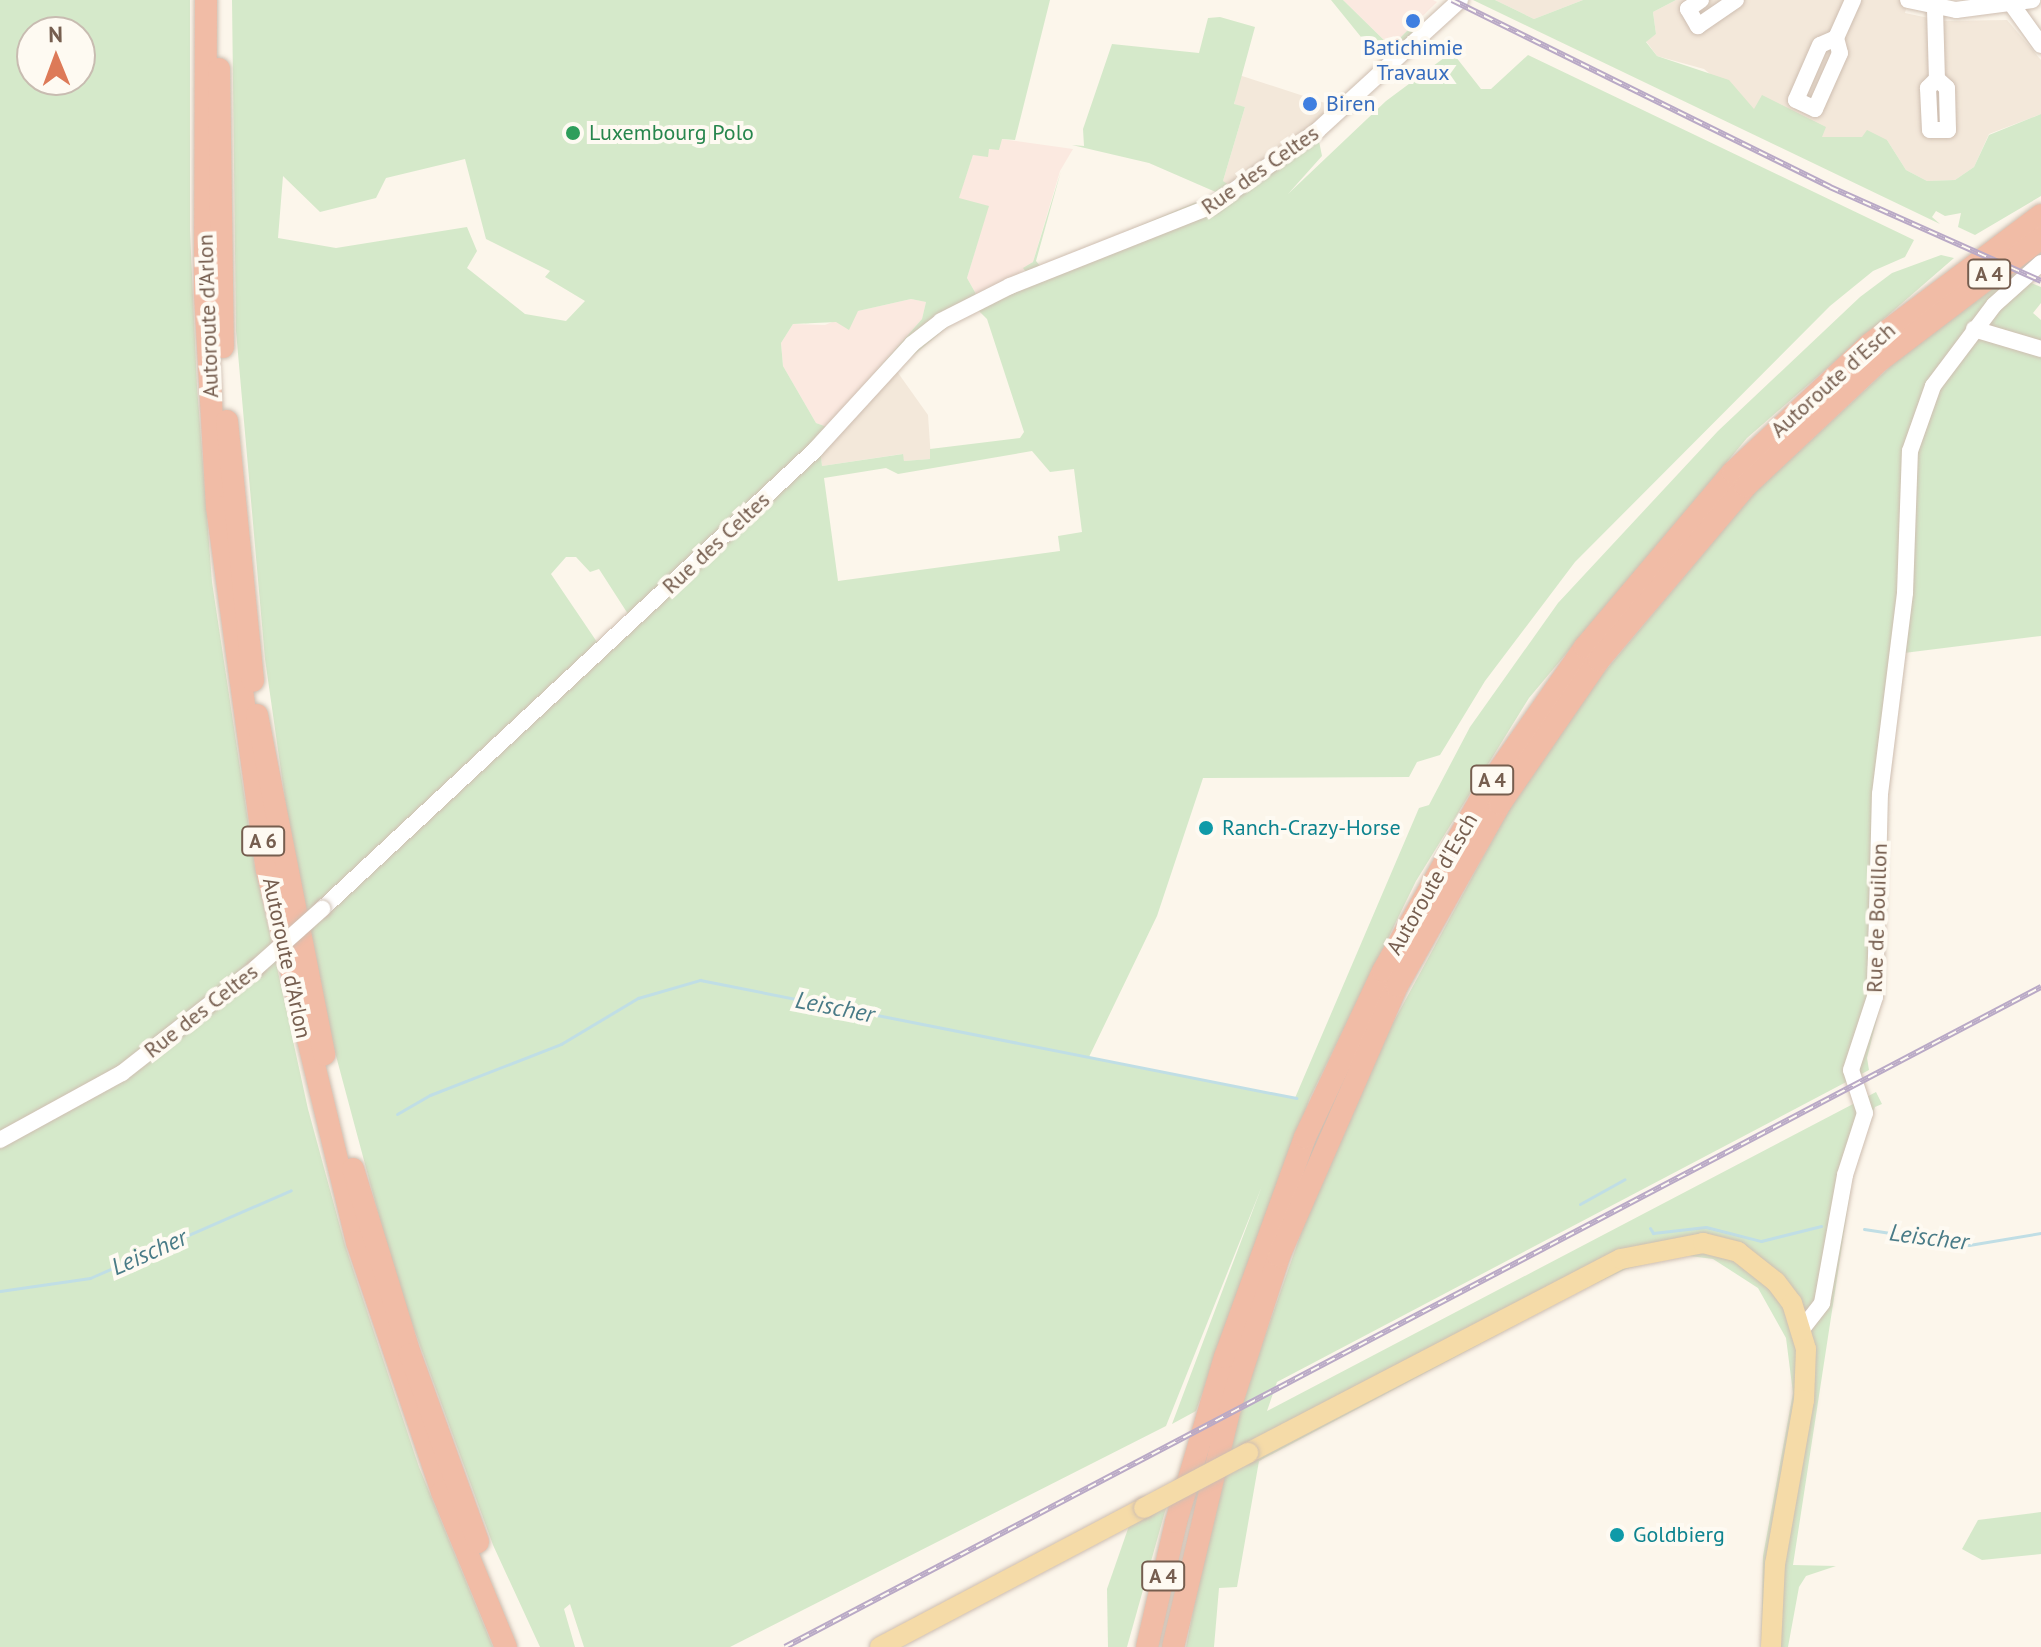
<!DOCTYPE html>
<style>
body{margin:0}
#map{position:relative;width:2041px;height:1647px;overflow:hidden;background:#fcf6eb;font-family:"PT Sans",sans-serif}
div>[style]{position:absolute}
[style*='--x']{left:calc(var(--x)*1px);top:calc(var(--y)*1px);width:calc(var(--w)*1px);rotate:calc(var(--a)*1deg)}
.residential>*{inset:0;background:#f3e8da}
.commercial>*{inset:0;background:#fbe9e0}
.green>*{inset:0;background:#d5e9ca}
.stream>*{height:3px;margin:-1.5px;padding:0 1.5px;transform-origin:1.5px;border-radius:1.5px;background:#c0dee5}
.roads{filter:drop-shadow(0 0 2px #cebeb1) drop-shadow(0 0 2px #cebeb1)}
.minor>*{height:16px;margin:-8px;padding:0 8px;transform-origin:8px;border-radius:8px;background:#fff}
.major>*{height:20px;margin:-10px;padding:0 10px;transform-origin:10px;border-radius:10px;background:#f5dba8}
.highway>*{height:22px;margin:-11px;padding:0 11px;transform-origin:11px;border-radius:11px;background:#f1bca6}
.rail>*{height:6px;margin-top:-3px;transform-origin:0;background:repeating-linear-gradient(90deg,#fefaf2 0 9px,#b9a9c6 0 18px);box-sizing:border-box;border-block:2px solid #b9a9c6}
.bridges{filter:drop-shadow(0 0 2px #cebeb1) drop-shadow(0 0 2px #cebeb1)}
.minor-bridge>*{height:16px;margin:-8px;padding:0 8px;transform-origin:8px;border-radius:8px;background:#fff}
.major-bridge>*{height:20px;margin:-10px;padding:0 10px;transform-origin:10px;border-radius:10px;background:#f5dba8}
.dots>*{width:22px;height:22px;translate:-50% -50%;box-sizing:border-box;border:4px solid #fefaf2;border-radius:50%}
span{translate:-50% -50%;white-space:nowrap;text-align:center;line-height:1.15;-webkit-text-stroke:8px #fefaf2;paint-order:stroke}
.shield-label span{padding:2px 6px;background:#fefaf2;border:2px solid;border-radius:6px;-webkit-text-stroke-width:0}
.shield-label{font-size:20px;color:#765e4f;font-weight:700}
.shop-label{font-size:22px;color:#366cbe}
.left{translate:0 -50%;text-align:left}
.leisure-label{font-size:22px;color:#27864d}
.street-label{font-size:22px;color:#765e4f}
.culture-label{font-size:22px;color:#0d838f}
.water-label{font-size:24px;color:#497b87;font-style:italic}
.north{position:absolute;left:16px;top:16px;width:80px;height:80px;box-sizing:border-box;background:#fefaf2;border:2px solid #c8bcb1;border-radius:50%;rotate:359deg;font-size:22px;font-weight:700;line-height:32px;text-align:center;color:#765e4f}
.north::after{content:'';display:block;margin:auto;width:28px;height:36px;background:#dd7a58;clip-path:polygon(50% 0,100% 100%,50% 72%,0 100%)}
</style>
<div id="map">
<div class="residential">
<div style="clip-path:polygon(1495px 0,1583px 0,1534px 19px)"></div>
<div style="clip-path:polygon(1676px 0,1908px 0,1905px 13px,1943px 21px,2007px 20px,2041px 60px,2041px 114px,1989px 134px,1974px 167px,1955px 180px,1927px 181px,1906px 170px,1887px 140px,1821px 137px,1754px 110px,1704px 69px,1657px 56px,1646px 41px,1656px 34px,1653px 12px)"></div>
<div style="clip-path:polygon(1239px 75px,1325px 103px,1335px 115px,1232px 193px,1223px 181px,1245px 107px,1234px 105px)"></div>
<div style="clip-path:polygon(896px 370px,928px 415px,931px 459px,904px 461px,902px 454px,822px 466px,821px 455px)"></div>
</div>
<div class="commercial">
<div style="clip-path:polygon(1343px 0,1433px 0,1437px 2px,1391px 47px)"></div>
<div style="clip-path:polygon(1001px 139px,1073px 149px,1060px 171px,1033px 262px,1012px 279px,976px 294px,967px 278px,988px 207px,958px 199px,973px 155px)"></div>
<div style="clip-path:polygon(911px 299px,926px 302px,922px 319px,827px 427px,816px 423px,783px 366px,781px 343px,793px 324px,825px 325px,858px 311px)"></div>
</div>
<div class="green">
<div style="clip-path:polygon(evenodd,0 0,190px 0,190px 230px,197px 386px,212px 582px,255px 867px,308px 1109px,345px 1245px,419px 1467px,493px 1647px,0 1647px,0 0,32px 32px,80px 32px,80px 80px,32px 80px,32px 32px)"></div>
<div style="clip-path:polygon(evenodd,232px 0,1050px 0,1015px 140px,1002px 139px,999px 150px,989px 149px,988px 157px,973px 155px,959px 198px,989px 206px,967px 278px,976px 294px,1026px 272px,1023px 268px,1033px 262px,1061px 171px,1036px 261px,1041px 267px,1218px 193px,1149px 163px,1072px 145px,1084px 146px,1083px 129px,1112px 44px,1199px 53px,1208px 18px,1220px 17px,1255px 27px,1234px 104px,1245px 107px,1223px 181px,1229px 185px,1317px 131px,1322px 156px,1288px 194px,1386px 101px,1452px 52px,1481px 89px,1491px 89px,1528px 55px,1914px 240px,1905px 257px,1873px 271px,1830px 306px,1575px 562px,1485px 681px,1440px 755px,1417px 762px,1409px 777px,1203px 778px,1157px 916px,1089px 1057px,1295px 1098px,1419px 808px,1429px 805px,1470px 727px,1558px 603px,1718px 431px,1860px 297px,1892px 273px,1941px 255px,1954px 258px,1747px 438px,1529px 698px,1416px 881px,1310px 1098px,1196px 1411px,1172px 1424px,1262px 1186px,1166px 1426px,730px 1647px,584px 1647px,570px 1604px,564px 1609px,575px 1647px,540px 1647px,493px 1545px,396px 1280px,324px 1011px,291px 841px,265px 659px,236px 331px,232px 0,465px 159px,486px 239px,550px 271px,545px 277px,585px 301px,566px 321px,525px 314px,467px 268px,477px 251px,467px 227px,336px 248px,278px 238px,283px 176px,320px 212px,376px 198px,386px 178px,465px 159px,232px 0,911px 299px,926px 302px,922px 319px,827px 427px,816px 423px,783px 366px,781px 343px,793px 324px,836px 322px,849px 330px,858px 311px,911px 299px,232px 0,977px 309px,987px 319px,1024px 432px,1020px 438px,930px 449px,930px 459px,904px 461px,903px 454px,822px 466px,821px 456px,896px 370px,946px 328px,977px 309px,232px 0,1032px 451px,1050px 472px,1074px 469px,1082px 532px,1058px 536px,1060px 551px,838px 581px,824px 478px,886px 468px,898px 474px,1032px 451px,232px 0,566px 557px,576px 557px,590px 572px,599px 569px,628px 614px,597px 642px,551px 574px,566px 557px)"></div>
<div style="clip-path:polygon(1331px 0,1343px 0,1391px 47px,1420px 18px,1423px 23px,1388px 55px,1374px 53px)"></div>
<div style="clip-path:polygon(1473px 0,1495px 0,1534px 19px,1583px 0,1676px 0,1653px 12px,1656px 34px,1646px 42px,1657px 56px,1729px 80px,1754px 109px,1762px 95px,1826px 127px,1822px 137px,1862px 137px,1867px 130px,1887px 140px,1906px 170px,1927px 181px,1955px 180px,1974px 167px,1989px 135px,2041px 114px,2041px 196px,1975px 235px,1958px 227px,1961px 213px,1945px 216px,1936px 211px,1932px 217px,1940px 224px)"></div>
<div style="clip-path:polygon(2007px 273px,2041px 287px,2041px 303px,2033px 313px,2041px 320px,2041px 636px,1904px 653px,1889px 756px,1882px 999px,1867px 1058px,1869px 1070px,1277px 1382px,1267px 1411px,1876px 1092px,1882px 1104px,1875px 1107px,1853px 1174px,1793px 1565px,1836px 1566px,1806px 1576px,1799px 1587px,1788px 1647px,1761px 1647px,1763px 1556px,1793px 1393px,1786px 1338px,1758px 1288px,1713px 1259px,1682px 1255px,1626px 1269px,1578px 1292px,1259px 1461px,1237px 1587px,1219px 1588px,1214px 1647px,1186px 1647px,1214px 1504px,1249px 1382px,1308px 1213px,1375px 1056px,1508px 811px,1590px 689px,1753px 494px,1920px 339px)"></div>
<div style="clip-path:polygon(1166px 1508px,1127px 1647px,1108px 1647px,1107px 1589px,1130px 1523px)"></div>
<div style="clip-path:polygon(2041px 1512px,2041px 1554px,1982px 1560px,1962px 1549px,1978px 1520px)"></div>
</div>
<div class="stream">
<div style="--x:397;--y:1114;--w:38;--a:-30"></div>
<div style="--x:430;--y:1095;--w:141;--a:-21.3"></div>
<div style="--x:561;--y:1044;--w:90;--a:-30.9"></div>
<div style="--x:638;--y:998;--w:65;--a:-16.2"></div>
<div style="--x:700;--y:980;--w:608;--a:11.2"></div>
<div style="--x:1580;--y:1204;--w:51;--a:-29.1"></div>
<div style="--x:1650;--y:1228;--w:6;--a:59"></div>
<div style="--x:1653;--y:1233;--w:53;--a:-6.5"></div>
<div style="--x:1706;--y:1227;--w:57;--a:14.3"></div>
<div style="--x:1761;--y:1241;--w:62;--a:-14"></div>
<div style="--x:1864;--y:1229;--w:106;--a:8.7"></div>
<div style="--x:1969;--y:1245;--w:73;--a:-9.5"></div>
<div style="--x:0;--y:1291;--w:91;--a:-8.2"></div>
<div style="--x:90;--y:1278;--w:219;--a:-23.6"></div>
</div>
<div class="roads">
<div class="minor">
<div style="--x:1701;--y:0;--w:16;--a:145"></div>
<div style="--x:1688;--y:9;--w:20;--a:60"></div>
<div style="--x:1698;--y:26;--w:46;--a:-34.4"></div>
<div style="--x:1908;--y:0;--w:49;--a:11.8"></div>
<div style="--x:1956;--y:10;--w:77;--a:-7.5"></div>
<div style="--x:2013;--y:6;--w:48;--a:54.3"></div>
<div style="--x:1935;--y:9;--w:70;--a:88.4"></div>
<div style="--x:1937;--y:79;--w:13;--a:135"></div>
<div style="--x:1928;--y:88;--w:42;--a:87.3"></div>
<div style="--x:1930;--y:130;--w:18;--a:0"></div>
<div style="--x:1948;--y:130;--w:42;--a:-91.4"></div>
<div style="--x:1947;--y:88;--w:13;--a:-138"></div>
<div style="--x:1836;--y:38;--w:17;--a:156"></div>
<div style="--x:1820;--y:45;--w:60;--a:113.6"></div>
<div style="--x:1796;--y:100;--w:21;--a:25"></div>
<div style="--x:1815;--y:109;--w:61;--a:-65.9"></div>
<div style="--x:1840;--y:53;--w:16;--a:-105"></div>
<div style="--x:1836;--y:38;--w:42;--a:-65.9"></div>
<div style="--x:1974;--y:329;--w:70;--a:16.6"></div>
<div style="--x:322;--y:909;--w:674;--a:-42.95"></div>
<div style="--x:815;--y:450;--w:144;--a:-47.5"></div>
<div style="--x:912;--y:344;--w:37;--a:-38"></div>
<div style="--x:941;--y:321;--w:77;--a:-26.9"></div>
<div style="--x:1010;--y:286;--w:217;--a:-21.6"></div>
<div style="--x:1212;--y:206;--w:129;--a:-35.5"></div>
<div style="--x:1317;--y:131;--w:194;--a:-42.5"></div>
<div style="--x:0;--y:1140;--w:139;--a:-28.8"></div>
<div style="--x:122;--y:1073;--w:170;--a:-38.1"></div>
<div style="--x:1802;--y:1329;--w:33;--a:-52"></div>
<div style="--x:1822;--y:1303;--w:130;--a:-79.8"></div>
<div style="--x:1845;--y:1175;--w:65;--a:-72.1"></div>
<div style="--x:1865;--y:1113;--w:45;--a:-108"></div>
<div style="--x:1851;--y:1070;--w:77;--a:-71.8"></div>
<div style="--x:1875;--y:997;--w:203;--a:-88.6"></div>
<div style="--x:1880;--y:794;--w:203;--a:-82.9"></div>
<div style="--x:1905;--y:593;--w:142;--a:-88"></div>
<div style="--x:1910;--y:451;--w:69;--a:-70.5"></div>
<div style="--x:1933;--y:386;--w:101;--a:-53"></div>
<div style="--x:1994;--y:305;--w:63;--a:-41.8"></div>
</div>
<div class="major">
<div style="--x:1248;--y:1453;--w:420;--a:-27.5"></div>
<div style="--x:1621;--y:1259;--w:84;--a:-11"></div>
<div style="--x:1703;--y:1243;--w:36;--a:14"></div>
<div style="--x:1738;--y:1252;--w:48;--a:38.3"></div>
<div style="--x:1776;--y:1282;--w:26;--a:53"></div>
<div style="--x:1792;--y:1303;--w:48;--a:73.1"></div>
<div style="--x:1806;--y:1349;--w:51;--a:92.2"></div>
<div style="--x:1804;--y:1400;--w:167;--a:100"></div>
<div style="--x:1775;--y:1564;--w:83;--a:92.8"></div>
<div style="--x:880;--y:1647;--w:298;--a:-27.8"></div>
</div>
<div class="highway">
<div style="--x:206;--y:0;--w:293;--a:90.2"></div>
<div style="--x:205;--y:293;--w:214;--a:86.8"></div>
<div style="--x:217;--y:507;--w:366;--a:82.2"></div>
<div style="--x:267;--y:870;--w:383;--a:76.4"></div>
<div style="--x:357;--y:1242;--w:264;--a:71.2"></div>
<div style="--x:442;--y:1492;--w:168;--a:67.6"></div>
<div style="--x:219;--y:69;--w:278;--a:89.2"></div>
<div style="--x:227;--y:421;--w:261;--a:84.3"></div>
<div style="--x:257;--y:715;--w:346;--a:78.8"></div>
<div style="--x:353;--y:1169;--w:194;--a:72.9"></div>
<div style="--x:410;--y:1354;--w:200;--a:70.1"></div>
<div style="--x:1147;--y:1647;--w:128;--a:-76.9"></div>
<div style="--x:1176;--y:1522;--w:172;--a:-73.5"></div>
<div style="--x:1225;--y:1357;--w:234;--a:-70"></div>
<div style="--x:1305;--y:1137;--w:183;--a:-64.8"></div>
<div style="--x:1383;--y:971;--w:213;--a:-60.4"></div>
<div style="--x:1488;--y:786;--w:169;--a:-55.1"></div>
<div style="--x:1585;--y:647;--w:229;--a:-49.8"></div>
<div style="--x:1733;--y:472;--w:187;--a:-43.1"></div>
<div style="--x:1870;--y:344;--w:214;--a:-37"></div>
<div style="--x:1173;--y:1647;--w:246;--a:-76.6"></div>
<div style="--x:1230;--y:1408;--w:160;--a:-72.1"></div>
<div style="--x:1279;--y:1256;--w:295;--a:-66.4"></div>
<div style="--x:1397;--y:986;--w:209;--a:-60.5"></div>
<div style="--x:1500;--y:804;--w:175;--a:-55.5"></div>
<div style="--x:1599;--y:660;--w:228;--a:-49.8"></div>
<div style="--x:1746;--y:486;--w:183;--a:-43.2"></div>
<div style="--x:1879;--y:361;--w:203;--a:-37.2"></div>
</div>
</div>
<div class="rail">
<div style="--x:1452;--y:0;--w:422;--a:26.3"></div>
<div style="--x:1830;--y:187;--w:231;--a:24"></div>
<div style="--x:785;--y:1647;--w:1419;--a:-27.72"></div>
</div>
<div class="bridges">
<div class="minor-bridge">
<div style="--x:256;--y:968;--w:89;--a:-41.8"></div>
</div>
<div class="major-bridge">
<div style="--x:1144;--y:1508;--w:118;--a:-27.9"></div>
</div>
</div>
<div class="dots">
<div style="left:1413px;top:21px;background:#3f7fe0"></div>
<div style="left:1310px;top:104px;background:#3f7fe0"></div>
<div style="left:573px;top:133px;background:#2e9e5b"></div>
<div style="left:1206px;top:828px;background:#0f9aa8"></div>
<div style="left:1617px;top:1535px;background:#0f9aa8"></div>
</div>
<div class="shield-label">
<span style="left:1989px;top:274px">A 4</span>
<span style="left:1492px;top:780px">A 4</span>
<span style="left:263px;top:841px">A 6</span>
<span style="left:1163px;top:1576px">A 4</span>
</div>
<div class="shop-label">
<span style="left:1413px;top:60px">Batichimie<br>Travaux</span>
<span class="left" style="left:1326px;top:104px">Biren</span>
</div>
<div class="leisure-label">
<span class="left" style="left:589px;top:133px">Luxembourg Polo</span>
</div>
<div class="street-label">
<span style="left:1260px;top:170px;rotate:-35deg">Rue des Celtes</span>
<span style="left:208px;top:316px;rotate:-92deg">Autoroute d'Arlon</span>
<span style="left:1833px;top:380px;rotate:-42deg">Autoroute d'Esch</span>
<span style="left:716px;top:543px;rotate:-43deg">Rue des Celtes</span>
<span style="left:1432px;top:884px;rotate:-60deg">Autoroute d'Esch</span>
<span style="left:1877px;top:918px;rotate:-88deg">Rue de Bouillon</span>
<span style="left:287px;top:958px;rotate:78deg">Autoroute d'Arlon</span>
<span style="left:201px;top:1011px;rotate:-38deg">Rue des Celtes</span>
</div>
<div class="culture-label">
<span class="left" style="left:1222px;top:828px">Ranch-Crazy-Horse</span>
<span class="left" style="left:1633px;top:1535px">Goldbierg</span>
</div>
<div class="water-label">
<span style="left:835px;top:1007px;rotate:11deg">Leischer</span>
<span style="left:1929px;top:1237px;rotate:7deg">Leischer</span>
<span style="left:149px;top:1252px;rotate:-24deg">Leischer</span>
</div>
<div class="north">N</div>
</div>
